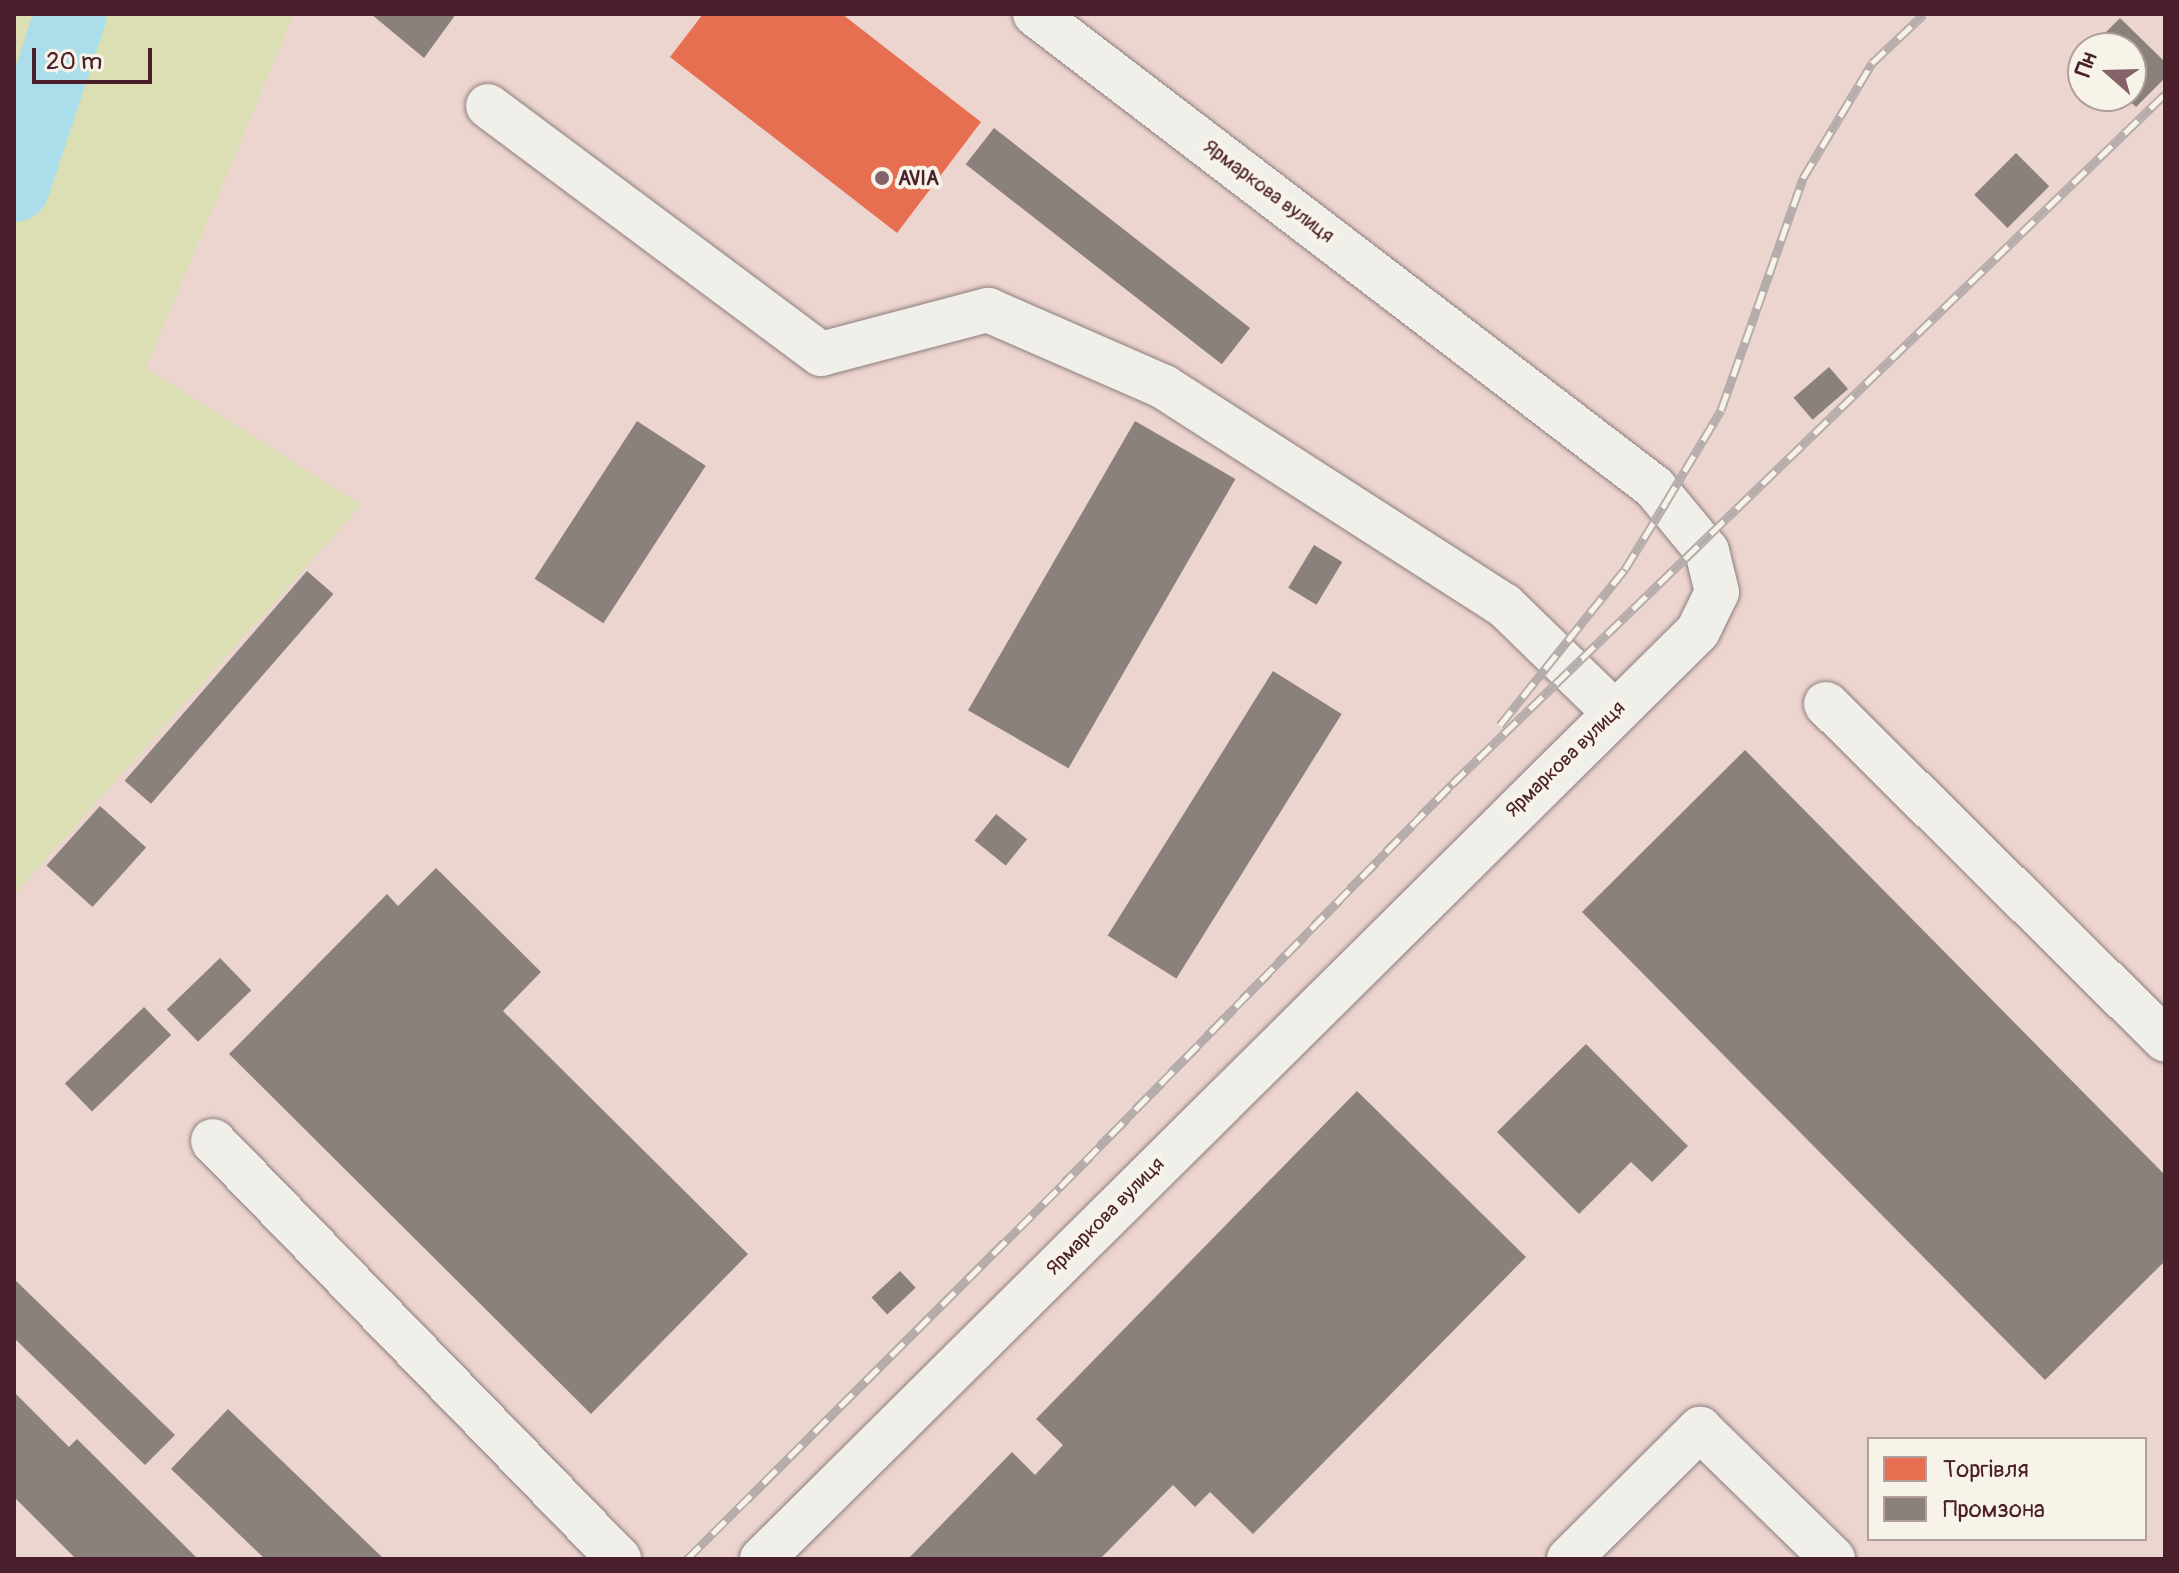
<!DOCTYPE html>
<meta charset="utf-8">
<style>
body{margin:0}
#map{position:relative;width:2179px;height:1573px;overflow:hidden;background:#ede1dc;font-family:Pangolin,sans-serif}
div>[style]{position:absolute}
[style*='--x']{left:calc(var(--x)*1px);top:calc(var(--y)*1px);width:calc(var(--w)*1px);rotate:calc(var(--a)*1deg)}
.built>*{inset:0;background:#ecd4cf}
.green>*{inset:0;background:#dbdfb3}
.shops>*{inset:0;background:#e76f51}
.industry>*{inset:0;background:#8a817c;transform-origin:0 0}
.river>*{height:72px;margin:-36px;padding:0 36px;transform-origin:36px;border-radius:36px;background:#acddea}
.roads{filter:drop-shadow(0 0 2px #8c7e7e) drop-shadow(0 0 2px #8c7e7e)}
.minor>*{height:44px;margin:-22px;padding:0 22px;transform-origin:22px;border-radius:22px;background:#f1efea}
.rail>*{height:9px;margin-top:-4.5px;transform-origin:0;background:repeating-linear-gradient(90deg,#f7f3e8 0 18px,#b5adac 0 36px);box-sizing:border-box;border-block:2px solid #b5adac}
.dots>*{width:22px;height:22px;translate:-50% -50%;box-sizing:border-box;border:4px solid #f7f3e8;border-radius:50%}
span{translate:-50% -50%;white-space:nowrap;text-align:center;line-height:1.15;-webkit-text-stroke:8px #f7f3e8;paint-order:stroke}
.poi-label{font-size:20px;color:#4a1f2b;font-weight:700}
.left{translate:0 -50%;text-align:left}
.street-label{font-size:20px;color:#4a1f2b}
.frame{position:absolute;inset:0;border:16px solid #4a1f2b;pointer-events:none}
.legend{position:absolute;left:1867px;top:1437px;width:280px;height:104px;box-sizing:border-box;background:#f7f3e8;border:2px solid #b29e9c;margin:0;padding:10px 14px;list-style:none;font-size:24px;color:#4a1f2b}
.legend li{display:flex;align-items:center;gap:16px;height:40px}
.legend b{width:40px;border:2px solid #b29e9c}
.north{position:absolute;left:2067px;top:32px;width:80px;height:80px;box-sizing:border-box;background:#f7f3e8;border:2px solid #b29e9c;border-radius:50%;rotate:290deg;font-size:22px;font-weight:700;line-height:32px;text-align:center;color:#4a1f2b}
.north::after{content:'';display:block;margin:auto;width:28px;height:36px;background:#836369;clip-path:polygon(50% 0,100% 100%,50% 72%,0 100%)}
.scale{position:absolute;left:32px;top:48px;width:120px;height:36px;box-sizing:border-box;border:4px solid #4a1f2b;border-top:0;padding-left:10px;font-size:24px;line-height:28px;white-space:nowrap;color:#4a1f2b;-webkit-text-stroke:6px #f7f3e8;paint-order:stroke}
</style>
<div id="map">
<div class="built">
<div style="clip-path:polygon(evenodd,294px 14px,2165px 14px,2165px 1559px,14px 1559px,14px 895px,360px 506px,146px 368px,294px 14px,2083px 48px,2131px 48px,2131px 96px,2083px 96px,2083px 48px,294px 14px,1869px 1439px,2145px 1439px,2145px 1539px,1869px 1539px,1869px 1439px)"></div>
</div>
<div class="green">
<div style="clip-path:polygon(14px 14px,294px 14px,146px 368px,361px 505px,14px 895px)"></div>
</div>
<div class="shops">
<div style="clip-path:polygon(703px 14px,842px 14px,981px 122px,897px 233px,670px 57px)"></div>
</div>
<div class="industry">
<div style="clip-path:polygon(371px 14px,456px 14px,424px 58px)"></div>
<div style="clip-path:polygon(2120px 18px,2165px 62px,2165px 78px,2136px 107px,2124px 96px,2131px 96px,2131px 48px,2090px 48px)"></div>
<div style="left:994px;top:128px;width:325px;height:46px;rotate:38deg"></div>
<div style="left:2016px;top:153px;width:47px;height:59px;rotate:45deg"></div>
<div style="left:1829px;top:367px;width:29px;height:47px;rotate:49deg"></div>
<div style="left:637px;top:421px;width:82px;height:188px;rotate:33deg"></div>
<div style="left:1135px;top:421px;width:116px;height:334px;rotate:30deg"></div>
<div style="left:1314px;top:545px;width:33px;height:50px;rotate:31deg"></div>
<div style="left:307px;top:571px;width:35px;height:278px;rotate:41deg"></div>
<div style="left:1273px;top:671px;width:81px;height:312px;rotate:32deg"></div>
<div style="clip-path:polygon(1745px 750px,2165px 1175px,2165px 1261px,2045px 1380px,1582px 912px)"></div>
<div style="left:100px;top:806px;width:62px;height:80px;rotate:42deg"></div>
<div style="left:996px;top:814px;width:40px;height:34px;rotate:39deg"></div>
<div style="clip-path:polygon(436px 868px,541px 972px,503px 1011px,748px 1254px,591px 1414px,229px 1054px,387px 894px,398px 906px)"></div>
<div style="left:220px;top:958px;width:45px;height:74px;rotate:46deg"></div>
<div style="left:144px;top:1007px;width:39px;height:110px;rotate:46deg"></div>
<div style="clip-path:polygon(1586px 1044px,1688px 1146px,1652px 1182px,1631px 1162px,1579px 1214px,1497px 1132px)"></div>
<div style="clip-path:polygon(1357px 1091px,1526px 1257px,1253px 1534px,1210px 1492px,1195px 1507px,1173px 1485px,1100px 1559px,908px 1559px,1012px 1452px,1035px 1475px,1063px 1445px,1036px 1419px)"></div>
<div style="left:900px;top:1271px;width:23px;height:39px;rotate:47deg"></div>
<div style="clip-path:polygon(14px 1279px,175px 1435px,145px 1465px,14px 1338px)"></div>
<div style="clip-path:polygon(14px 1392px,69px 1447px,77px 1439px,198px 1559px,76px 1559px,14px 1497px)"></div>
<div style="clip-path:polygon(228px 1409px,384px 1559px,265px 1559px,171px 1469px)"></div>
</div>
<div class="river">
<div style="--x:14;--y:186;--w:181;--a:-71.7"></div>
</div>
<div class="roads">
<div class="minor">
<div style="--x:488;--y:106;--w:415;--a:36.7"></div>
<div style="--x:821;--y:354;--w:173;--a:-14.8"></div>
<div style="--x:988;--y:310;--w:192;--a:23.6"></div>
<div style="--x:1164;--y:387;--w:404;--a:32.7"></div>
<div style="--x:1504;--y:605;--w:152;--a:44.2"></div>
<div style="--x:1826;--y:704;--w:477;--a:44.7"></div>
<div style="--x:213;--y:1141;--w:583;--a:45.83"></div>
<div style="--x:762;--y:1559;--w:1318;--a:-44.75"></div>
<div style="--x:1698;--y:631;--w:43;--a:-64"></div>
<div style="--x:1717;--y:592;--w:42;--a:-103.7"></div>
<div style="--x:1707;--y:551;--w:83;--a:-129.6"></div>
<div style="--x:1654;--y:487;--w:779;--a:-142.62"></div>
<div style="--x:1569;--y:1559;--w:185;--a:-44.8"></div>
<div style="--x:1700;--y:1429;--w:186;--a:44.3"></div>
</div>
</div>
<div class="rail">
<div style="--x:1500;--y:725;--w:200;--a:-51.3"></div>
<div style="--x:1625;--y:569;--w:79;--a:-58.5"></div>
<div style="--x:1666;--y:502;--w:107;--a:-59.1"></div>
<div style="--x:1721;--y:410;--w:246;--a:-70.5"></div>
<div style="--x:1803;--y:178;--w:134;--a:-59"></div>
<div style="--x:1872;--y:63;--w:71;--a:-43.3"></div>
<div style="--x:687;--y:1559;--w:527;--a:-44.92"></div>
<div style="--x:1060;--y:1187;--w:562;--a:-45.79"></div>
<div style="--x:1452;--y:784;--w:992;--a:-44.06"></div>
</div>
<div class="dots">
<div style="left:882px;top:178px;background:#836369"></div>
</div>
<div class="poi-label">
<span class="left" style="left:898px;top:178px">AVIA</span>
</div>
<div class="street-label">
<span style="left:1269px;top:191px;rotate:37deg">Ярмаркова вулиця</span>
<span style="left:1565px;top:759px;rotate:-44deg">Ярмаркова вулиця</span>
<span style="left:1105px;top:1216px;rotate:-45deg">Ярмаркова вулиця</span>
</div>
<div class="frame"></div>
<ul class="legend">
<li><b style="height:22px;background:#e76f51"></b>Торгівля</li>
<li><b style="height:22px;background:#8a817c"></b>Промзона</li>
</ul>
<div class="north">Пн</div>
<div class="scale">20 m</div>
</div>
